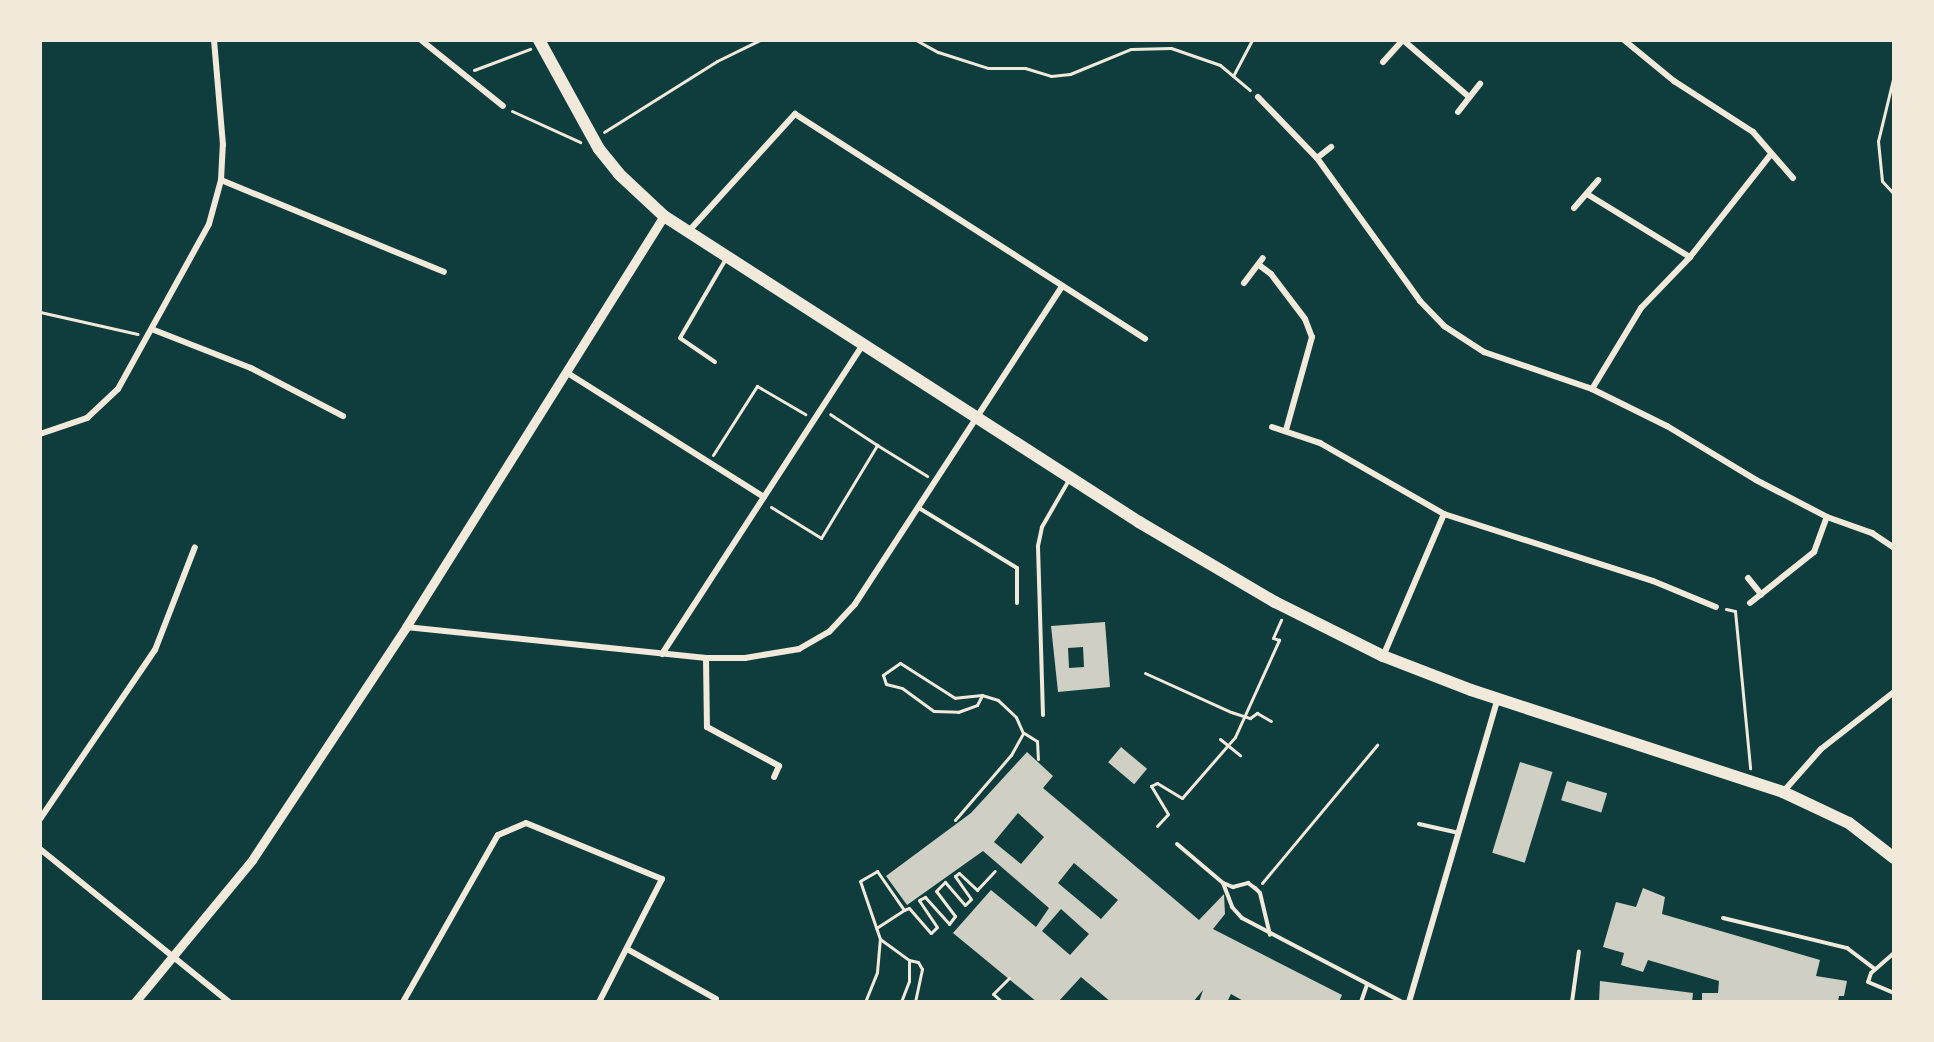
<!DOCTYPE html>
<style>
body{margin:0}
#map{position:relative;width:1934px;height:1042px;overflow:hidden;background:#0f3d3e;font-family:"PT Sans",sans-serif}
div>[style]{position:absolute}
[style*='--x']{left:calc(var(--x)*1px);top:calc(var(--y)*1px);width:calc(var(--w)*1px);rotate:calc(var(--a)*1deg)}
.building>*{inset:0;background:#cfcfc3;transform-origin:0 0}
.path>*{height:3px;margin:-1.5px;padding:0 1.5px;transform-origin:1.5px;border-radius:1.5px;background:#f1e9da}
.service>*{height:4px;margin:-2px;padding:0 2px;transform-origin:2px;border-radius:2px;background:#f1e9da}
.minor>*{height:6px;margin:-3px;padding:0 3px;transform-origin:3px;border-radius:3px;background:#f1e9da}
.tertiary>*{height:9px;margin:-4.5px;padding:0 4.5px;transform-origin:4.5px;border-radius:4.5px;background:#f1e9da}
.primary>*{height:12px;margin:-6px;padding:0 6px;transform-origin:6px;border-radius:6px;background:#f1e9da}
span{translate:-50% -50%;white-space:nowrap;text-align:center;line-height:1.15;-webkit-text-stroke:6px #f1e9da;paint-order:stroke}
.frame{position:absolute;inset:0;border:42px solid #f1e9da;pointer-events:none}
</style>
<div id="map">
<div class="building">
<div style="clip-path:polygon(evenodd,1105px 622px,1110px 687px,1058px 692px,1051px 626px,1105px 622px,1083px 647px,1084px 667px,1069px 668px,1068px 648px,1083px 647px)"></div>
<div style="left:1121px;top:747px;width:34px;height:20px;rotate:40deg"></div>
<div style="clip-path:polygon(evenodd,1027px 752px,1053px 776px,1043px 788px,1199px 920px,1224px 894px,1225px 914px,1213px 929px,1342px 995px,1339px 1002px,1245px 1002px,1231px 994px,1227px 1002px,1199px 1002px,1203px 990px,1193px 1002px,1111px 1002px,1081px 977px,1058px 1002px,1037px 1002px,953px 933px,991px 890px,1036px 927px,1049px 908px,983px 851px,907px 905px,886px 876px,971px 813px,1027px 752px,1018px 813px,1044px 837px,1021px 864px,994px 842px,1018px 813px,1027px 752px,1074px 863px,1118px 900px,1101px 919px,1058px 883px,1074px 863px,1027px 752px,1061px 909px,1089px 934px,1070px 955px,1042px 931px,1061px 909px)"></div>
<div style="left:1520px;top:762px;width:34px;height:95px;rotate:17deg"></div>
<div style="left:1567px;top:781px;width:42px;height:20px;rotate:17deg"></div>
<div style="clip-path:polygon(1643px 888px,1665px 897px,1662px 914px,1820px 960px,1816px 976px,1847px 981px,1844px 996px,1839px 996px,1838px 1002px,1702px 1002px,1702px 993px,1718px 993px,1719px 981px,1648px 960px,1643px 972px,1621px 965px,1624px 953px,1603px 947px,1616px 902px,1636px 907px)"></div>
<div style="clip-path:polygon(1600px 981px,1693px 993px,1692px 1002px,1599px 1002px)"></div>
</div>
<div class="path">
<div style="--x:916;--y:40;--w:25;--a:29"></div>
<div style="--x:938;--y:52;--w:52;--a:17.7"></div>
<div style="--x:988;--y:68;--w:37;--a:0"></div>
<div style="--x:1025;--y:68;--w:27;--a:17"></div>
<div style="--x:1051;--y:76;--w:19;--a:-6"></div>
<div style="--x:1070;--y:74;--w:66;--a:-22.3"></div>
<div style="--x:1131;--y:49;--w:40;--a:-1.4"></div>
<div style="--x:1171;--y:48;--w:52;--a:19.1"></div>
<div style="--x:1220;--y:65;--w:39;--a:40"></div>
<div style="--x:474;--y:70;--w:60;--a:-20.6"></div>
<div style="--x:1894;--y:75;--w:68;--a:103.6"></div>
<div style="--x:1878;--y:141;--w:40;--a:84.3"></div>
<div style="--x:1882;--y:181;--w:18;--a:47"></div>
<div style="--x:1233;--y:76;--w:41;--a:-62.2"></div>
<div style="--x:512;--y:111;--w:75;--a:24.5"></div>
<div style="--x:604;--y:132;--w:133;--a:-32.1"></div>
<div style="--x:717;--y:61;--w:48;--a:-26"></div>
<div style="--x:40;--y:312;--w:100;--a:12.7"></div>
<div style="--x:877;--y:445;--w:59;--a:31.8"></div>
<div style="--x:713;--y:455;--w:82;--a:-57.5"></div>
<div style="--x:757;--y:386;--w:56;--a:30.3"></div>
<div style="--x:771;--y:507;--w:59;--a:31.8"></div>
<div style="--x:821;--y:538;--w:109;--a:-58.9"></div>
<div style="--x:877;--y:445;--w:56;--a:-146.6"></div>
<div style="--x:1726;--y:609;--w:9;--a:13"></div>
<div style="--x:1735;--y:611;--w:158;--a:84.5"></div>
<div style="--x:1145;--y:673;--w:94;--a:24.4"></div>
<div style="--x:1231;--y:712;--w:20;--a:18"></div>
<div style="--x:1250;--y:718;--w:9;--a:-36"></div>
<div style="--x:1257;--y:713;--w:16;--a:30"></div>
<div style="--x:1024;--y:733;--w:15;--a:32"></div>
<div style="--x:1037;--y:741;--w:18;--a:87"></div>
<div style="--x:1220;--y:739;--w:26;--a:39"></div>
<div style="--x:955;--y:820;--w:86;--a:-49.3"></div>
<div style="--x:1011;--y:755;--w:25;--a:-61"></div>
<div style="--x:1023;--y:733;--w:17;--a:-114"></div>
<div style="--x:1016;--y:717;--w:25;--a:-137"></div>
<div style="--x:998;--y:700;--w:17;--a:-163"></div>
<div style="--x:982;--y:695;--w:27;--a:174"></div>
<div style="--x:955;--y:698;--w:65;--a:-147.5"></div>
<div style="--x:900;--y:663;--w:21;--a:145"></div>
<div style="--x:883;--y:675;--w:9;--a:72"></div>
<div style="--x:886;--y:684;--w:16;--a:14"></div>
<div style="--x:902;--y:688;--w:39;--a:36"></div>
<div style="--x:934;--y:711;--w:24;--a:2"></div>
<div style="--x:958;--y:712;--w:20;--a:-20"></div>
<div style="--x:977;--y:705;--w:11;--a:-63"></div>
<div style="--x:1157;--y:826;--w:16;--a:-47"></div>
<div style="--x:1168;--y:814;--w:33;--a:-121"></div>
<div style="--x:1151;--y:786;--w:7;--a:-27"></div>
<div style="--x:1157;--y:783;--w:29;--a:31"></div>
<div style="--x:1182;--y:798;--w:81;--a:-49"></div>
<div style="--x:1235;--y:737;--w:107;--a:-65.6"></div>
<div style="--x:1279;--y:640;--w:6;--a:-162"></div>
<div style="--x:1273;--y:638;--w:20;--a:-66"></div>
<div style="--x:1262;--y:883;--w:180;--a:-50.2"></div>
<div style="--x:904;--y:910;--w:5;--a:-22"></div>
<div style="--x:909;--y:908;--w:33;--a:49"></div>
<div style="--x:931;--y:933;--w:8;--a:-45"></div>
<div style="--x:937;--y:927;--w:32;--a:-124"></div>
<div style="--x:919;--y:900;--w:7;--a:-27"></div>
<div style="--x:925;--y:897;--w:36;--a:48"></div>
<div style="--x:949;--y:924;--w:10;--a:-53"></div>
<div style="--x:955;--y:916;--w:31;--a:-127"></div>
<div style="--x:936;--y:891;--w:13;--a:-45"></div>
<div style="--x:945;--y:882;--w:30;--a:49"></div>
<div style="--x:965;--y:905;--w:8;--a:-45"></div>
<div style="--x:971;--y:899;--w:28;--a:-125"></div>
<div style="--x:955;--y:876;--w:5;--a:-37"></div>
<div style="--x:959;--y:873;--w:25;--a:43"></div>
<div style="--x:977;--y:890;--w:26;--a:-47"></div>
<div style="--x:880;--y:939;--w:36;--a:36"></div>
<div style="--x:909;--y:960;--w:21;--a:90"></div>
<div style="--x:909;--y:981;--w:22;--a:111"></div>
<div style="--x:909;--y:960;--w:9;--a:13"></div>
<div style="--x:918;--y:962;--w:8;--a:60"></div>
<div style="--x:922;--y:969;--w:34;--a:102"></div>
<div style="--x:865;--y:1002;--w:32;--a:-68"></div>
<div style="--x:877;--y:972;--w:33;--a:-85"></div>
<div style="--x:880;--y:939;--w:61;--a:-109"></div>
<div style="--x:860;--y:881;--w:20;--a:-30"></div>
<div style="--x:877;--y:871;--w:47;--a:55.3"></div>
<div style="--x:904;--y:910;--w:33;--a:147"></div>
<div style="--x:1002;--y:1002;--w:12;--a:-138"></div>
<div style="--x:993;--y:994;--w:23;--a:-45"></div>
</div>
<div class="service">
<div style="--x:715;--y:362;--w:42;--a:-145.6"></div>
<div style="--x:680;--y:338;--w:91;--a:-59.8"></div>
<div style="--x:919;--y:508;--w:115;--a:31.5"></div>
<div style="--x:1017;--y:568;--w:35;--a:90"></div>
<div style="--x:1043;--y:715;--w:169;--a:-91.7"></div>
<div style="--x:1038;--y:546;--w:19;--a:-78"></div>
<div style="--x:1042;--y:527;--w:54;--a:-60.1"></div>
<div style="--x:1419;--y:824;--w:41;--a:12.7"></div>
<div style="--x:1177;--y:844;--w:60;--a:40.3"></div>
<div style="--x:1223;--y:883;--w:11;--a:22"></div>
<div style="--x:1233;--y:887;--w:16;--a:-15"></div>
<div style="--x:1248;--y:883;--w:9;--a:36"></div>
<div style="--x:1255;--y:888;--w:7;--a:45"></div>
<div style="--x:1260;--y:893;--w:43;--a:76.6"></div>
<div style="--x:1223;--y:883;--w:26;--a:69"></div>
<div style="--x:1232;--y:907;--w:15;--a:48"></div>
<div style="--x:1242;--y:918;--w:181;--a:27.7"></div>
<div style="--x:1723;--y:918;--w:128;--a:13.6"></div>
<div style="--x:1847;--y:948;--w:35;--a:37"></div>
<div style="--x:1894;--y:953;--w:30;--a:139"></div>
<div style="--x:1871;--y:973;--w:9;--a:108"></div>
<div style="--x:1868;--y:982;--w:28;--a:23"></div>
<div style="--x:1361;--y:1002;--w:18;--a:-71"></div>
<div style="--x:1572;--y:1002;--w:51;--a:-82.2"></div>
</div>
<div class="minor">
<div style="--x:421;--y:40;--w:105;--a:38.8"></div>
<div style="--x:1403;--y:40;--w:87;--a:40.8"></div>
<div style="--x:1624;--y:40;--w:65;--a:39.4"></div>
<div style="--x:1674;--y:81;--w:94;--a:32.8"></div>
<div style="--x:1753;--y:132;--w:61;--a:49"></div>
<div style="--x:1383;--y:62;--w:30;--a:-48"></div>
<div style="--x:1258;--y:97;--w:85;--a:46"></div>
<div style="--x:1317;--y:158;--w:176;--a:54.2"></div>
<div style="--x:1420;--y:301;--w:35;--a:46"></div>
<div style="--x:1444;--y:326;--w:48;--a:33"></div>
<div style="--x:1484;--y:352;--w:114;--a:18.9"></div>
<div style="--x:1592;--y:389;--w:84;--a:26.3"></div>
<div style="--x:1667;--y:426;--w:104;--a:31.2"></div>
<div style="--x:1756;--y:480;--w:80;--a:27.5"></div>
<div style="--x:1827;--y:517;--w:48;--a:19.6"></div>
<div style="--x:1872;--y:533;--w:27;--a:34"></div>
<div style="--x:1458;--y:112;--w:36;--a:-52"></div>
<div style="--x:1317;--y:158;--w:18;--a:-38"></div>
<div style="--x:221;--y:180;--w:241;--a:22.4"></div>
<div style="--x:1587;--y:194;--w:121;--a:31.5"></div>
<div style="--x:1574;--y:208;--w:37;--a:-49"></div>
<div style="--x:687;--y:233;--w:161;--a:-47.8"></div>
<div style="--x:795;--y:114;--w:416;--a:32.7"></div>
<div style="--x:1259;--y:265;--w:15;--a:37"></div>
<div style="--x:1271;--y:274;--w:56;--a:52.9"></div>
<div style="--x:1305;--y:319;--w:19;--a:69"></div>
<div style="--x:1312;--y:337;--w:97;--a:105.6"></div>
<div style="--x:1244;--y:283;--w:31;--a:-53"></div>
<div style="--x:154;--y:330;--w:104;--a:21.4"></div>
<div style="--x:251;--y:368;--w:104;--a:27.6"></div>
<div style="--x:566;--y:372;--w:234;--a:32.3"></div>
<div style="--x:1592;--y:389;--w:95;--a:-58.8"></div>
<div style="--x:1641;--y:308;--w:71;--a:-46.1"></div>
<div style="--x:1690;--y:257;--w:131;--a:-51.8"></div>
<div style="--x:1272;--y:427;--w:51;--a:18.4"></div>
<div style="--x:1320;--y:443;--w:143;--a:29.8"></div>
<div style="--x:1444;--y:514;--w:155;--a:113.2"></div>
<div style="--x:40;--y:434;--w:50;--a:-18.8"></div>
<div style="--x:87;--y:418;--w:42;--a:-43.1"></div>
<div style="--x:118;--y:389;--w:188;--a:-61.1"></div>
<div style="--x:209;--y:224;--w:46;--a:-74.7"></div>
<div style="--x:221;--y:180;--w:35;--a:-87"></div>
<div style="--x:223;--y:145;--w:105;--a:-94.9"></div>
<div style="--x:1444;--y:514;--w:219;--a:17.8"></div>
<div style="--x:1653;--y:581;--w:68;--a:22.4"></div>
<div style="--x:1748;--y:578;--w:21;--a:51"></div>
<div style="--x:1750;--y:603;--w:82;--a:-38.6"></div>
<div style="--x:1814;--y:552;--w:37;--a:-70"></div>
<div style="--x:406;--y:627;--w:302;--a:5.9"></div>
<div style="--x:706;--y:658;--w:39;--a:0"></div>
<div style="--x:745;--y:658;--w:55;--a:-9.5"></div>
<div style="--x:799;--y:649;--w:34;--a:-30"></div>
<div style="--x:829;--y:632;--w:38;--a:-47"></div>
<div style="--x:855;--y:604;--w:379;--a:-56.9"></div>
<div style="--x:662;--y:654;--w:367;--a:-57"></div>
<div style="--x:706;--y:658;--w:69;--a:89.2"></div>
<div style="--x:707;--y:727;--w:82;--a:28.4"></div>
<div style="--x:779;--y:766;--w:12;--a:114"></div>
<div style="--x:1783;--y:792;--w:57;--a:-48.5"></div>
<div style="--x:1821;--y:749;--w:93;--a:-38"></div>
<div style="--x:40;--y:819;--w:204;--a:-55.8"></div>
<div style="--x:155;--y:650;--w:110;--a:-68.8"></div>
<div style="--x:40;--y:849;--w:243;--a:39"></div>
<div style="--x:627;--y:949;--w:102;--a:29.3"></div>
<div style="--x:403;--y:1002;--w:192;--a:-60.4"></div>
<div style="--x:498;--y:835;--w:30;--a:-23"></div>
<div style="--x:526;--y:823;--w:147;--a:22.4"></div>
<div style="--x:662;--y:879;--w:138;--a:117.1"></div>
<div style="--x:1409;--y:1002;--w:317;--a:-73.7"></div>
</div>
<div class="tertiary">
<div style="--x:135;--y:1002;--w:184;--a:-50.5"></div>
<div style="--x:252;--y:860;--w:279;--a:-56.5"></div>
<div style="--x:406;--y:627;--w:485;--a:-57.9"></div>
</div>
<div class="primary">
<div style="--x:539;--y:40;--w:124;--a:61.2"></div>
<div style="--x:599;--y:149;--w:32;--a:51"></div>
<div style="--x:619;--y:174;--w:62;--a:43"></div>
<div style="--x:664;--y:216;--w:565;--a:32.79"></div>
<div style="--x:1139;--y:522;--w:158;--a:30.5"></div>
<div style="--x:1275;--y:602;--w:121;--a:26.6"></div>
<div style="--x:1383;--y:656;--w:94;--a:21.1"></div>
<div style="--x:1471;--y:690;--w:328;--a:18.1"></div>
<div style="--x:1783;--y:792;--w:73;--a:25.2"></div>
<div style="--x:1849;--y:823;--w:57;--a:37.9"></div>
</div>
<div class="frame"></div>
</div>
